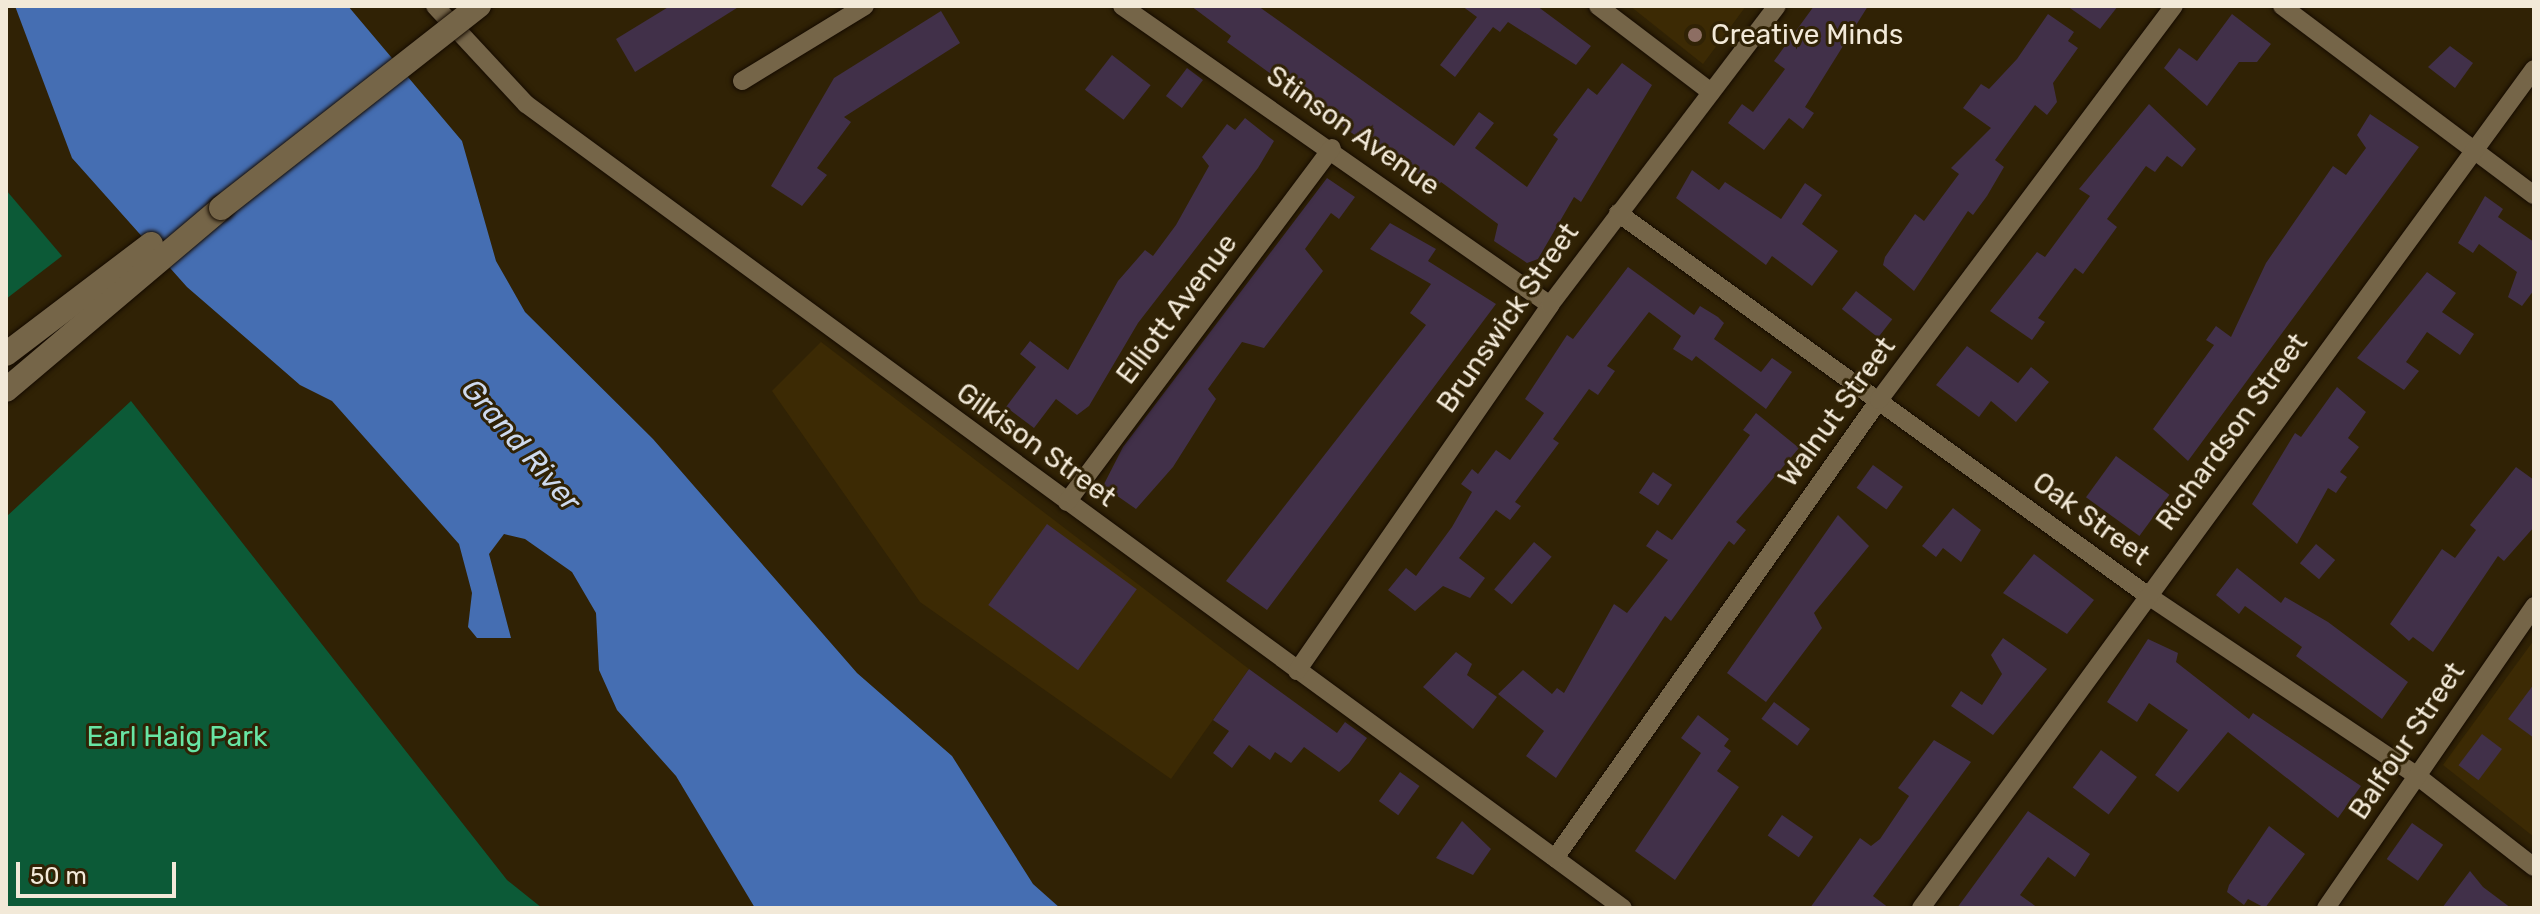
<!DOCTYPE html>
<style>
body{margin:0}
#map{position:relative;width:2540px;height:914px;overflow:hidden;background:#302205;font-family:Rubik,sans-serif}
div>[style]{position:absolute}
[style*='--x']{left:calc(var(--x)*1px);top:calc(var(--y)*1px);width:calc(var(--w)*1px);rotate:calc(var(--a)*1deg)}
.built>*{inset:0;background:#3c2a04}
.green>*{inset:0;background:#0c5a37}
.water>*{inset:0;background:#456eb2}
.building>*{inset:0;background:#413049;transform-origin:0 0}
.roads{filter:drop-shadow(0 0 2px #150b00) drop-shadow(0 0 2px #150b00)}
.street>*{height:18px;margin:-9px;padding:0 9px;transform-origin:9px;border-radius:9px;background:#756548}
.secondary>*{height:24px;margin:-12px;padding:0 12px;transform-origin:12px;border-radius:12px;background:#756548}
.bridges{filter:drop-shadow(0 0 2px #150b00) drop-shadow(0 0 2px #150b00)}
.secondary-bridge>*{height:24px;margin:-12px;padding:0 12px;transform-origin:12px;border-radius:12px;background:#756548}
.dots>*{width:22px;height:22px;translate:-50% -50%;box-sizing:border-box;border:4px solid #302205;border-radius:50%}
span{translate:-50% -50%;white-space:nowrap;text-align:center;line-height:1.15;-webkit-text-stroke:6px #302205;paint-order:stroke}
.poi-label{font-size:28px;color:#f2e9d8}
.left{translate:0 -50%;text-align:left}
.street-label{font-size:28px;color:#f2e9d8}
.park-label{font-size:28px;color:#68e5a4}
.water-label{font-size:30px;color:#cedaee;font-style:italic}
.frame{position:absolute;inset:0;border:8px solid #f2e9d8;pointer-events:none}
.scale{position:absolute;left:16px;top:862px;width:160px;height:36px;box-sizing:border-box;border:4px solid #f2e9d8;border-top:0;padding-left:10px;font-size:24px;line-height:28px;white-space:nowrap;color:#f2e9d8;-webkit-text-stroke:6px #302205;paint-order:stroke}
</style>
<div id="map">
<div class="built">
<div style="clip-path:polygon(1630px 6px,1746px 6px,1703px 64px)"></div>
<div style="clip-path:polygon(821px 342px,1249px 669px,1171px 779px,920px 602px,772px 391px)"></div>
<div style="clip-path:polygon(2534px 640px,2534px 837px,2443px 765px)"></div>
</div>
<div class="green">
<div style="clip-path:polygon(6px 190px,62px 256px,6px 299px)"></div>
<div style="clip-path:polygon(131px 401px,507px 880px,542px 908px,6px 908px,6px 517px)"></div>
</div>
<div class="water">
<div style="clip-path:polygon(15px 6px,348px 6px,462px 141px,496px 261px,525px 312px,653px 439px,857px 673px,952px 756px,1033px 884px,1060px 908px,755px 908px,676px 776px,617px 710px,599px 670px,596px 613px,572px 572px,525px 539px,504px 534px,489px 554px,511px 638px,477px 638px,468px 627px,472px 593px,459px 544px,332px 401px,300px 385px,187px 287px,72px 158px)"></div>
</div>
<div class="building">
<div style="clip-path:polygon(670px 6px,740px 6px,635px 72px,616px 39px)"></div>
<div style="clip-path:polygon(1191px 6px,1258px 6px,1454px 146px,1479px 112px,1494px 123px,1475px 148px,1527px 187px,1558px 139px,1553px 135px,1588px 88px,1597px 95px,1622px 63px,1652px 85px,1581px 202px,1574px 197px,1538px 259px,1527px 263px,1494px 241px,1498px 224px,1441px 182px,1438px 186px,1356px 136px,1227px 42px,1231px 36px)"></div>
<div style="clip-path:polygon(1462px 6px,1537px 6px,1591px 46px,1576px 65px,1508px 22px,1500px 32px,1493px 27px,1455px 77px,1440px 65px,1477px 17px)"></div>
<div style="clip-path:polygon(1814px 6px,1868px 6px,1805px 107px,1814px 113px,1803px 129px,1789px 118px,1764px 150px,1728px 123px,1742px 104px,1753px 112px,1785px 69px,1774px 61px)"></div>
<div style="clip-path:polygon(2067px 6px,2118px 6px,2100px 29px)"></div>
<div style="clip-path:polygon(941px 11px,960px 43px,844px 117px,851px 122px,817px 168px,827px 175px,802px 206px,771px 186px,834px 78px)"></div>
<div style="clip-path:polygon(2048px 14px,2074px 32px,2068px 41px,2078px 48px,2053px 83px,2057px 102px,2047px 115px,2035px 105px,1995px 160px,2004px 167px,1987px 196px,1973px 215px,1968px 211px,1914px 291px,1883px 265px,1885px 257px,1915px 214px,1924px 221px,1959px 174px,1951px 168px,1991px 128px,1963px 108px,1981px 84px,1989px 89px,2017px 59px)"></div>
<div style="clip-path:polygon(2232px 14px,2271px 44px,2257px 62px,2239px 62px,2207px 106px,2164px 68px,2179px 48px,2197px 61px)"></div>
<div style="clip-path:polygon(2450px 46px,2473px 63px,2455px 88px,2428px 67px)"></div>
<div style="left:1112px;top:55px;width:49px;height:44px;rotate:38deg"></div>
<div style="left:1187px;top:68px;width:20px;height:35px;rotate:37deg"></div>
<div style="clip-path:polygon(2149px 104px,2196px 149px,2182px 167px,2167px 156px,2155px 172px,2146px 166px,2107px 219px,2117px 227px,2083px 274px,2075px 268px,2038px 318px,2045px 322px,2032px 340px,1990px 311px,2037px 252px,2045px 257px,2090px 196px,2079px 189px)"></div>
<div style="clip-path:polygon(2370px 114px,2419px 147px,2188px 461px,2153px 429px,2214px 345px,2206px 340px,2216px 326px,2231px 337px,2266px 263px,2333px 166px,2346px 175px,2366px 148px,2357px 135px)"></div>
<div style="clip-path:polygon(1245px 118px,1274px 141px,1258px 168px,1138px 323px,1089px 406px,1077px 415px,1056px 399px,1034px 428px,1006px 407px,1036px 367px,1020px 354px,1030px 341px,1068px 370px,1118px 281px,1145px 250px,1153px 256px,1176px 225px,1209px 166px,1202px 157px,1227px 124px,1235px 130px)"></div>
<div style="clip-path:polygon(1692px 170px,1719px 190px,1725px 182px,1781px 219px,1805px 183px,1822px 195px,1802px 224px,1838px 251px,1812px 286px,1772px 256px,1766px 265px,1676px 198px)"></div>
<div style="clip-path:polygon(1327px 178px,1355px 197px,1339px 219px,1331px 213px,1305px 249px,1323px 271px,1264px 348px,1242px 342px,1208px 389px,1216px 399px,1173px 467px,1136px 509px,1103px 486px,1123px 447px)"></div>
<div style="clip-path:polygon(2485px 196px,2503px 209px,2498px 217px,2534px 242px,2534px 290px,2522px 306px,2508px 297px,2517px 272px,2479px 244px,2473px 253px,2458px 243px)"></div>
<div style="clip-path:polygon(1390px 223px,1436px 249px,1428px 261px,1496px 304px,1267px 610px,1226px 581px,1426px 325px,1410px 313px,1431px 284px,1370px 249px)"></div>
<div style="clip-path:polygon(1628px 267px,1694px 315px,1700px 306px,1718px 317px,1724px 323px,1714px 339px,1761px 372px,1772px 358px,1792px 372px,1766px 409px,1696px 356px,1692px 361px,1673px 349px,1681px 336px,1649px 312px,1607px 366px,1615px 371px,1598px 395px,1589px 389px,1553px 439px,1559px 443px,1515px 502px,1521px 506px,1510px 520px,1496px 510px,1459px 558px,1485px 578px,1470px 598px,1443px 586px,1415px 611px,1388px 590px,1406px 568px,1416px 576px,1452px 527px,1472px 492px,1461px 484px,1472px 469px,1478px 474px,1496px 450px,1510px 460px,1544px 413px,1525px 399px,1567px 335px,1573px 339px)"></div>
<div style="clip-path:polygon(2427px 272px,2456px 293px,2442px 312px,2474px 334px,2460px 355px,2427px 332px,2406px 362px,2419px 371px,2404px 390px,2357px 358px)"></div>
<div style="left:1856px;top:291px;width:46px;height:23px;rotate:38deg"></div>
<div style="clip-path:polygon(1967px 346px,2018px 383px,2031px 367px,2049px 382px,2016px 422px,1991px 401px,1979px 417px,1936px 385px)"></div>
<div style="clip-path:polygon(2337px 387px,2366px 412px,2348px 438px,2359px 447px,2340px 472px,2347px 477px,2336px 493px,2328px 488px,2297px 544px,2252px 504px,2295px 433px,2301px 437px)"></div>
<div style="clip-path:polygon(1756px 413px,1799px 448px,1736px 522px,1746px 530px,1734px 545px,1729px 541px,1671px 621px,1665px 616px,1556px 778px,1526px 756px,1544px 731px,1498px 694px,1523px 670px,1552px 694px,1557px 688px,1564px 693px,1614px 604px,1627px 613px,1668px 560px,1646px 546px,1657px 530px,1672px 540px,1750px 435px,1743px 430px)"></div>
<div style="left:2116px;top:456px;width:66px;height:51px;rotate:36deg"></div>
<div style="left:1873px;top:465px;width:37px;height:28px;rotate:36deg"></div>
<div style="clip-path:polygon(2516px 467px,2534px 480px,2534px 527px,2504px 561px,2498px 556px,2433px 652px,2413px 637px,2409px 641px,2390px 624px,2442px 549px,2455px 558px,2476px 530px,2470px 525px)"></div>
<div style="left:1653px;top:472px;width:23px;height:25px;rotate:34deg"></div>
<div style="clip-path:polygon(1953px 508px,1981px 530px,1961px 562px,1943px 548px,1936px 557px,1922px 546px)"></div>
<div style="clip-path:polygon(1838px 515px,1869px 546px,1814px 613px,1822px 628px,1766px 702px,1727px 673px)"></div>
<div style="left:1047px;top:524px;width:111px;height:100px;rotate:36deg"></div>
<div style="left:1534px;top:542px;width:23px;height:62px;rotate:40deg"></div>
<div style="left:2316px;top:544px;width:25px;height:25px;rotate:40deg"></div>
<div style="clip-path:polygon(2034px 554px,2094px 600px,2067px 634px,2003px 593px)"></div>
<div style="clip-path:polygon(2237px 568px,2281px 603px,2285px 597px,2328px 622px,2408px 682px,2382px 719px,2296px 656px,2302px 647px,2245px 606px,2239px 614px,2216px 595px)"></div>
<div style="clip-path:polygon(2003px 638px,2047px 669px,1993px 735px,1951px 706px,1961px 691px,1982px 705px,2002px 674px,1991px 655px)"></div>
<div style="clip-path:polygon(2148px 639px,2178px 653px,2176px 662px,2249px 719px,2253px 713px,2361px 786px,2338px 818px,2228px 732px,2178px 792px,2155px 775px,2188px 730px,2149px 703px,2137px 722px,2107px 702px)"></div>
<div style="clip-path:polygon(1456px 652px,1472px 664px,1467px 675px,1497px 697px,1473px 729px,1423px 687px)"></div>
<div style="clip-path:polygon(1249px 669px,1337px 733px,1345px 722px,1367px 738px,1349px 763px,1339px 772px,1304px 747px,1291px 763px,1275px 752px,1270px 760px,1249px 745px,1232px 768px,1213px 753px,1229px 731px,1213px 720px)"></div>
<div style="clip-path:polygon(2534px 684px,2534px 738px,2508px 719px)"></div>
<div style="left:1774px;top:702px;width:45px;height:21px;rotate:37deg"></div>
<div style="clip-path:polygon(1698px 715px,1729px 739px,1724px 746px,1731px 751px,1717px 771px,1739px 787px,1675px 880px,1635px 851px,1701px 753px,1681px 738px)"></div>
<div style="left:2482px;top:734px;width:25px;height:39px;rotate:37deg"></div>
<div style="clip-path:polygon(1934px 740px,1971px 762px,1873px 896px,1889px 908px,1810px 908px,1860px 838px,1871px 846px,1880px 839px,1909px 796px,1898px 788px)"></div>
<div style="left:2101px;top:750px;width:45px;height:47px;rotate:37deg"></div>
<div style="left:1400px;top:772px;width:24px;height:36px;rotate:36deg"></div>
<div style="clip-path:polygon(2028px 811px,2090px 854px,2075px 877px,2048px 857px,2020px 895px,2038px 908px,1957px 908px)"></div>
<div style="left:1782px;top:815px;width:38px;height:25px;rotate:35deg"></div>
<div style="clip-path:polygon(1462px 821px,1491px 849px,1473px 875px,1436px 858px)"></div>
<div style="left:2412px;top:823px;width:38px;height:44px;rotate:35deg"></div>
<div style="clip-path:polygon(2269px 826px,2305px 854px,2265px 908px,2248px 899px,2244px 905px,2227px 892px,2229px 885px)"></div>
<div style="clip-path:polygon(2470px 871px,2483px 887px,2511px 908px,2442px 908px)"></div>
</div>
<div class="roads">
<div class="street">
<div style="--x:435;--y:6;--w:134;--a:47.1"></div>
<div style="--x:526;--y:104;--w:1360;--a:36.24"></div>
<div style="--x:1122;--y:6;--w:522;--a:34.94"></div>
<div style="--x:1598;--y:6;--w:142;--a:37.3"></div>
<div style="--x:2282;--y:6;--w:315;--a:36.9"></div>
<div style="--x:742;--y:81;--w:144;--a:-31.4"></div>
<div style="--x:1618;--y:213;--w:653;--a:35.83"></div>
<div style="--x:2147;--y:595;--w:325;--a:33.8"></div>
<div style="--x:2417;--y:776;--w:148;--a:37.9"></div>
<div style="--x:1067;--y:502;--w:442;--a:-53.2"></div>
<div style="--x:1297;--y:671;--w:445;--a:-55.3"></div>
<div style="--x:1550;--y:305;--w:375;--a:-52.8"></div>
<div style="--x:1555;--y:858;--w:561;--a:-54.72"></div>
<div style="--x:1879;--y:400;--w:492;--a:-53.2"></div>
<div style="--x:1921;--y:908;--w:1039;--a:-53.85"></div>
<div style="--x:2326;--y:908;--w:367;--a:-55.4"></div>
</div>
<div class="secondary">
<div style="--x:6;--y:354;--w:182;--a:-37.2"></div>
<div style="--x:6;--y:390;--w:282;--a:-40.2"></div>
</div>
</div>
<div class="bridges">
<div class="secondary-bridge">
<div style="--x:221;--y:208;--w:328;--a:-38.1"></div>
</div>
</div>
<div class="dots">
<div style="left:1695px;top:35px;background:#8d6e63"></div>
</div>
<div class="poi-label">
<span class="left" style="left:1711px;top:35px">Creative Minds</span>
</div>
<div class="street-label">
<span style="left:1353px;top:131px;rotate:35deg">Stinson Avenue</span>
<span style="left:1177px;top:309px;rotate:-53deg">Elliott Avenue</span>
<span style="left:1508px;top:318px;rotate:-55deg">Brunswick Street</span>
<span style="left:1837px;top:412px;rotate:-54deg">Walnut Street</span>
<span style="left:2232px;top:432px;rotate:-54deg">Richardson Street</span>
<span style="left:1036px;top:445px;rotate:36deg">Gilkison Street</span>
<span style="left:2091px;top:519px;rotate:36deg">Oak Street</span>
<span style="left:2407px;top:741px;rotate:-56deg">Balfour Street</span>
</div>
<div class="park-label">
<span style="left:177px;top:737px">Earl Haig Park</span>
</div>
<div class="water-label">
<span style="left:521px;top:445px;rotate:49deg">Grand River</span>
</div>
<div class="frame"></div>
<div class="scale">50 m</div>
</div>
